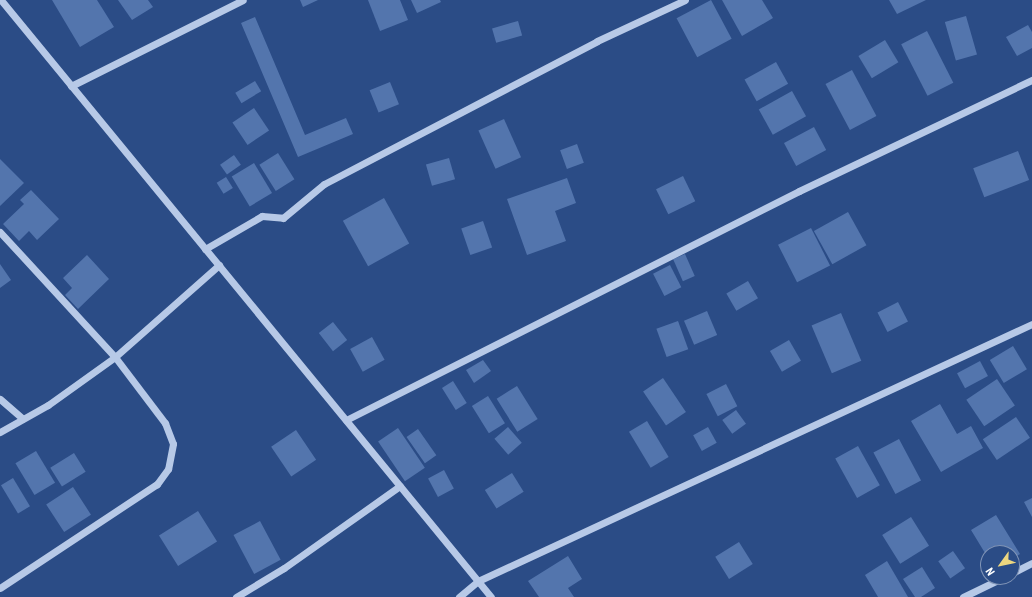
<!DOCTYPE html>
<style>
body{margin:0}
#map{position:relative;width:1032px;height:597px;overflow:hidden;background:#2b4c86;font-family:"Roboto Condensed",sans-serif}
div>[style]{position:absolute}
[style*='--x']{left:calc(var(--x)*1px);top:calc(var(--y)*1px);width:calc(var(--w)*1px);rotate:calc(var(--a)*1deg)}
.building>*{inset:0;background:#5375ad;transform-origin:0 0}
.minor>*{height:7px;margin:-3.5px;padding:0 3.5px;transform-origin:3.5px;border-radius:3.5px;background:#b7c9e7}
span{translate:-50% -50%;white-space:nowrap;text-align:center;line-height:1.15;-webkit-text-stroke:3px #2b4c86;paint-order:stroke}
.north{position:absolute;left:980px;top:545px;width:40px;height:40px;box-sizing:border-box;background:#2b4c86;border:1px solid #8094b6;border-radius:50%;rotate:237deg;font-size:11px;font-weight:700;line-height:16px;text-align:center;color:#fff}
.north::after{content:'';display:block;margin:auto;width:14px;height:18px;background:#edd67f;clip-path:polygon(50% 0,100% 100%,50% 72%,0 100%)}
</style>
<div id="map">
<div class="building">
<div style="clip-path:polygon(52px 0,97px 0,114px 27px,80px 47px)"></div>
<div style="clip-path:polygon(118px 0,148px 0,153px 7px,132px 20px)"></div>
<div style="clip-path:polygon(300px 0,318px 0,303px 7px)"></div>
<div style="clip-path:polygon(368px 0,400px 0,408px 20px,380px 31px)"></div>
<div style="clip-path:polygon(411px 0,440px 0,441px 2px,417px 13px)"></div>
<div style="left:711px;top:0;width:44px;height:39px;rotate:62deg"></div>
<div style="clip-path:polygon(722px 0,762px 0,773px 18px,742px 36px)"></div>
<div style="clip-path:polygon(889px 0,926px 0,897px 14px)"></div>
<div style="left:966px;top:16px;width:40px;height:22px;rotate:74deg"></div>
<div style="clip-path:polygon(255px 17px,305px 135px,346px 118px,353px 134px,298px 157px,241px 23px)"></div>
<div style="left:518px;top:21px;width:15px;height:27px;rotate:74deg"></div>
<div style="clip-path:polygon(1028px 25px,1032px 32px,1032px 48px,1017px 56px,1006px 37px)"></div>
<div style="left:927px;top:31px;width:58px;height:29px;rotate:63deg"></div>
<div style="left:885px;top:40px;width:26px;height:31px;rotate:59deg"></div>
<div style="left:776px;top:62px;width:25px;height:36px;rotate:61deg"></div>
<div style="left:852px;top:70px;width:52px;height:30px;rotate:62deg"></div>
<div style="left:255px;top:81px;width:12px;height:23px;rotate:59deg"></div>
<div style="left:390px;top:82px;width:24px;height:22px;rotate:68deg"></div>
<div style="left:792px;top:91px;width:29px;height:38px;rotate:61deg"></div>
<div style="left:254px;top:108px;width:27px;height:26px;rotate:56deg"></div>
<div style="left:504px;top:119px;width:42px;height:28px;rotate:66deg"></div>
<div style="left:814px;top:127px;width:26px;height:34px;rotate:62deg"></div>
<div style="left:577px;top:144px;width:20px;height:18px;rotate:70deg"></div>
<div style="left:1018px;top:151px;width:31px;height:48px;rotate:69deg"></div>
<div style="left:278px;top:153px;width:31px;height:22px;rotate:58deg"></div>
<div style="left:234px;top:155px;width:12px;height:17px;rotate:55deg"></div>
<div style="left:449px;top:158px;width:22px;height:24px;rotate:74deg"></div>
<div style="clip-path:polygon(0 159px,24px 183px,0 206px)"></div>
<div style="left:254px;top:163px;width:35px;height:26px;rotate:59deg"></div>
<div style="left:683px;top:176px;width:28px;height:30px;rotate:64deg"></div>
<div style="left:226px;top:177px;width:13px;height:11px;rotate:58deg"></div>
<div style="clip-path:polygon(567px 178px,576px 203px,555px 211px,566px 241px,527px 255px,507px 199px)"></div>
<div style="clip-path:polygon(31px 190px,59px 219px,37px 240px,29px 231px,19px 241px,3px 224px,24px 204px,20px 200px)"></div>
<div style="left:384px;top:198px;width:52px;height:47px;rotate:61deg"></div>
<div style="left:848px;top:212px;width:38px;height:39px;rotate:61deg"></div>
<div style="left:483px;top:221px;width:28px;height:23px;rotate:71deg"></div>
<div style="left:811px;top:228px;width:42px;height:37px;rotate:63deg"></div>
<div style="left:685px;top:254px;width:24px;height:13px;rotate:66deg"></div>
<div style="clip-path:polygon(87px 255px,109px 279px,78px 309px,65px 295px,72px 288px,63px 278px)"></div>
<div style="clip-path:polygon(0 264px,11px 280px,0 288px)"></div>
<div style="left:670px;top:265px;width:25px;height:19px;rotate:63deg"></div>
<div style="left:748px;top:281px;width:20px;height:25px;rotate:60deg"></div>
<div style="left:898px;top:302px;width:22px;height:23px;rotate:63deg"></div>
<div style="left:707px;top:311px;width:26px;height:25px;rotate:67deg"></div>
<div style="left:841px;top:313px;width:52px;height:32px;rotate:67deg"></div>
<div style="left:678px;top:321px;width:30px;height:23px;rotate:70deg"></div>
<div style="left:333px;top:322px;width:23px;height:18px;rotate:52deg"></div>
<div style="left:372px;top:337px;width:26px;height:25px;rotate:61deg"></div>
<div style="left:789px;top:340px;width:24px;height:22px;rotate:60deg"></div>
<div style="left:1013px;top:346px;width:27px;height:27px;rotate:59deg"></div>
<div style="clip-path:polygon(483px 360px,491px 371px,474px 383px,466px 370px)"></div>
<div style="left:980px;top:361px;width:17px;height:26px;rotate:62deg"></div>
<div style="left:663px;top:378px;width:41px;height:24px;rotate:56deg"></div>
<div style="left:997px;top:379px;width:32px;height:37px;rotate:56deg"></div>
<div style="left:453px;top:381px;width:26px;height:13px;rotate:58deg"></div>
<div style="left:726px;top:384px;width:25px;height:22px;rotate:63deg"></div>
<div style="left:517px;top:386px;width:39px;height:24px;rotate:58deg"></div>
<div style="left:488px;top:396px;width:32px;height:19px;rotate:58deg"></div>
<div style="clip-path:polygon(940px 404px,957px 434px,971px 426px,983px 448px,941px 472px,911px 421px)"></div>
<div style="left:736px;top:410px;width:17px;height:17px;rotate:54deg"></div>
<div style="left:1016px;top:417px;width:25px;height:40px;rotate:56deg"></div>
<div style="left:647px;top:421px;width:42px;height:21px;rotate:59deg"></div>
<div style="left:508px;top:427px;width:21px;height:18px;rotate:49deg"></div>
<div style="left:708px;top:427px;width:18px;height:17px;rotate:61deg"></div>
<div style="left:398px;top:428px;width:48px;height:24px;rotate:56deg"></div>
<div style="left:418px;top:429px;width:32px;height:14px;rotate:55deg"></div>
<div style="left:296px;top:430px;width:36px;height:30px;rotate:56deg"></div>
<div style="left:899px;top:439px;width:47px;height:29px;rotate:62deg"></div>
<div style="left:858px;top:446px;width:45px;height:26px;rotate:61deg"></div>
<div style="left:36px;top:451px;width:37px;height:24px;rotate:59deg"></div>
<div style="left:74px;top:453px;width:22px;height:28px;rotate:58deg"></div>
<div style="left:444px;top:470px;width:21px;height:18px;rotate:62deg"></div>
<div style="left:512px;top:473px;width:22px;height:32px;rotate:58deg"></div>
<div style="left:13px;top:478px;width:33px;height:14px;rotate:59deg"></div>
<div style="left:73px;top:487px;width:33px;height:32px;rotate:57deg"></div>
<div style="clip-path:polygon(1032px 498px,1032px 517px,1024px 502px)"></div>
<div style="left:198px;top:511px;width:36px;height:46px;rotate:58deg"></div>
<div style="clip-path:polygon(996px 515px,1020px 554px,1012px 559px,1012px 553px,988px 553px,988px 558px,971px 530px)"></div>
<div style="left:911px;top:517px;width:34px;height:34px;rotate:58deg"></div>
<div style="left:260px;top:521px;width:44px;height:30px;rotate:62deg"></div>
<div style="left:739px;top:542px;width:26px;height:28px;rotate:58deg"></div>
<div style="left:953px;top:551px;width:21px;height:18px;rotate:55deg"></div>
<div style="clip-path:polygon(568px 556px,582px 579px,568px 588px,574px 597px,539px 597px,528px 581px)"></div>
<div style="clip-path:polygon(887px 561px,908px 597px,878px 597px,865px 575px)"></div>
<div style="clip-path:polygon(922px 567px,935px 588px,921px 597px,915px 597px,903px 579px)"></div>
</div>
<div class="minor">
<div style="--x:1;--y:0;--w:772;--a:50.62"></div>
<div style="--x:71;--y:86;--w:192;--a:-26.6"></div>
<div style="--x:0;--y:232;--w:170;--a:47.4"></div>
<div style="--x:115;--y:357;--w:83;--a:52.9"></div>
<div style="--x:165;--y:423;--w:22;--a:69"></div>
<div style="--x:173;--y:444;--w:25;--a:101"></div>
<div style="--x:168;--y:469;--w:19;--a:126"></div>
<div style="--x:157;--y:484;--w:188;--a:146.5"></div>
<div style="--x:205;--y:249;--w:66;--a:-30.1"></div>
<div style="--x:262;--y:216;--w:21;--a:5"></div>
<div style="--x:283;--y:218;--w:53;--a:-39.7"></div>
<div style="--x:324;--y:184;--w:308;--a:-27.6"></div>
<div style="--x:597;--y:41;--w:97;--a:-25"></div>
<div style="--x:0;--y:399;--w:30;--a:41"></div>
<div style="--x:346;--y:420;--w:508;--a:-26.82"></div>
<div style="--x:799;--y:191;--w:258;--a:-25.5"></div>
<div style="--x:0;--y:432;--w:55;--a:-29.4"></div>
<div style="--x:48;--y:405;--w:82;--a:-35.6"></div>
<div style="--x:115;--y:357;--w:139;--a:-41.5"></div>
<div style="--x:1012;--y:573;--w:22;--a:-27"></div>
<div style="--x:236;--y:597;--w:56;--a:-31.1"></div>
<div style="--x:284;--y:568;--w:142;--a:-35.3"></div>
<div style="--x:459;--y:597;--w:25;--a:-40"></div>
<div style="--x:478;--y:581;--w:611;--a:-24.89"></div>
<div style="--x:963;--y:597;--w:46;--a:-26"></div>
</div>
<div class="north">N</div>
</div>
